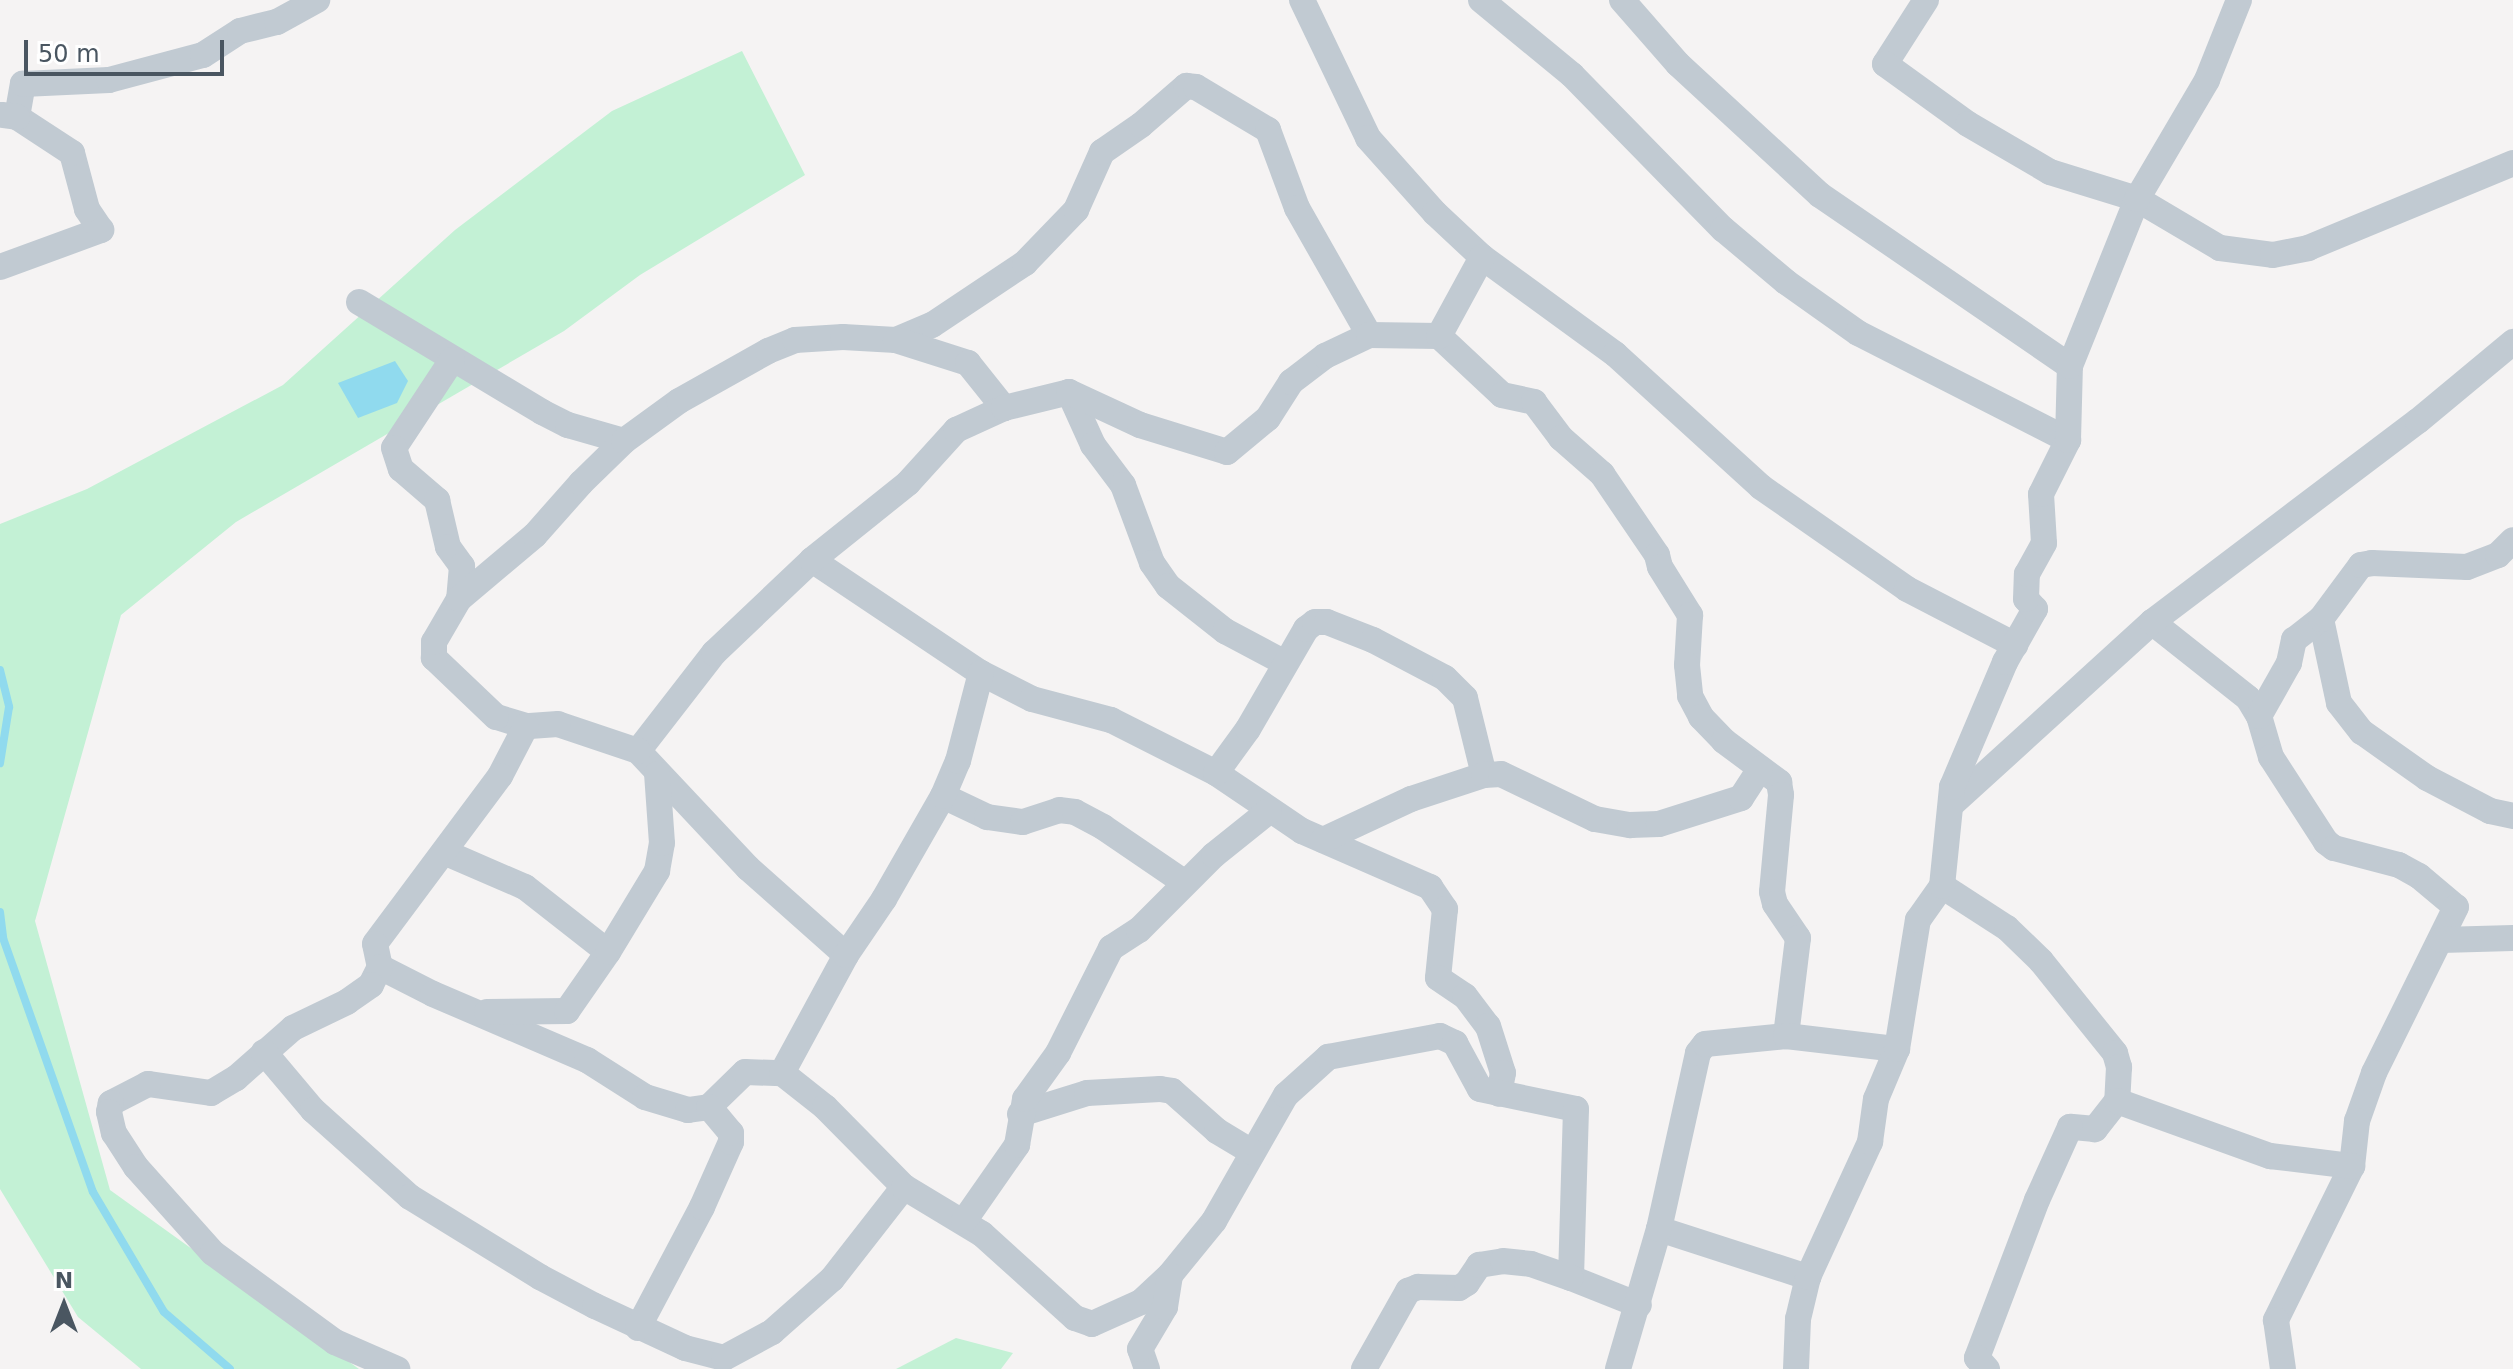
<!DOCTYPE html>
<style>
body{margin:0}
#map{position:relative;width:2513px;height:1369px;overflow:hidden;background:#f5f3f3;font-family:"DejaVu Sans",sans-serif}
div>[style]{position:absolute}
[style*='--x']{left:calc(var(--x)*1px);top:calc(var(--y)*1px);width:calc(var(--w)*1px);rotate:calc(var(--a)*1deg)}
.green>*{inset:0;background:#c3f1d5}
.water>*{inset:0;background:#90daee}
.stream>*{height:8px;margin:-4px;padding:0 4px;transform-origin:4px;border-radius:4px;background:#90daee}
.street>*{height:26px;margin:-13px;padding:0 13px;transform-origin:13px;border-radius:13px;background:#c1cad2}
span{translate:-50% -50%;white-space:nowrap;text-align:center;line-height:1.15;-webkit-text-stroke:8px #fff;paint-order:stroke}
.north{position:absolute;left:24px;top:1265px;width:80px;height:80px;-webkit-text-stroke:6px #fff;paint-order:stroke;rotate:0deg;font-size:22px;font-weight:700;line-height:32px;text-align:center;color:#4a5661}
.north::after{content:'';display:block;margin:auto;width:28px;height:36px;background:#4a5661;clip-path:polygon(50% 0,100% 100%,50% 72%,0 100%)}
.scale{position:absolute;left:24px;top:40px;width:200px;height:36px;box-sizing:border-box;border:4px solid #4a5661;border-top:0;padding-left:10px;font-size:24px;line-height:28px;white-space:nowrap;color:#4a5661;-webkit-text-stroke:6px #fff;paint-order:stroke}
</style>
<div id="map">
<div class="green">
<div style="clip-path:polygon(742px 51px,805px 175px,640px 275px,564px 331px,236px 522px,121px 615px,35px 921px,110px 1190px,359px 1369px,141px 1369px,78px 1317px,0 1189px,0 524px,87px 489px,283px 385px,455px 230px,612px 111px)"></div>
<div style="clip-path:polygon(956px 1338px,1013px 1353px,1001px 1369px,896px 1369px)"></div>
</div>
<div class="water">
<div style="clip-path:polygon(395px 361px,408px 381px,397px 403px,358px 418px,338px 383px)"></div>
</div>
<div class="stream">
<div style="--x:0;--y:670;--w:38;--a:76"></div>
<div style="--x:9;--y:707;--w:57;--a:99.1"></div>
<div style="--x:0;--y:912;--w:26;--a:83"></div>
<div style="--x:3;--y:938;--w:269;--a:70.5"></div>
<div style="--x:93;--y:1192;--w:139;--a:59.4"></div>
<div style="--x:164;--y:1312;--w:87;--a:40.8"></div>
</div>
<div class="street">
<div style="--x:1302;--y:0;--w:153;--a:64.4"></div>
<div style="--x:1368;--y:138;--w:101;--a:48.2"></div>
<div style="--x:1435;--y:213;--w:64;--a:43.1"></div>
<div style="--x:1482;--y:257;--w:165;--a:36.1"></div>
<div style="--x:1615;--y:354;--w:197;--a:42.3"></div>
<div style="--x:1761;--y:487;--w:178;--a:34.9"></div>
<div style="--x:1907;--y:589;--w:122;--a:27.4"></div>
<div style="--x:1481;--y:0;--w:118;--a:39.5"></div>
<div style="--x:1572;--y:75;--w:216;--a:45.6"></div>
<div style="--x:1723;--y:229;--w:82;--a:40.1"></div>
<div style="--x:1786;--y:282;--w:88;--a:35.3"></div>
<div style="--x:1858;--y:333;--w:236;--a:27"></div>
<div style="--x:1622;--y:0;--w:85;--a:48.8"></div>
<div style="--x:1678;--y:64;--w:193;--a:42.7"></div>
<div style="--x:1820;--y:195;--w:303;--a:34.4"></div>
<div style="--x:1926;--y:0;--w:76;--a:122.6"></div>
<div style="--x:1885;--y:64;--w:102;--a:35.9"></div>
<div style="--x:1968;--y:124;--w:95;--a:30.3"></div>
<div style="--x:2050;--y:172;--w:91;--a:17.2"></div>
<div style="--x:2137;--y:199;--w:96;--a:30.6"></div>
<div style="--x:2220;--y:248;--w:53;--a:7.5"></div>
<div style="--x:2273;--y:255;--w:36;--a:-11"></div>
<div style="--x:2308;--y:248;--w:222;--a:-22.5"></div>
<div style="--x:17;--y:117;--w:34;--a:-80"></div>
<div style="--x:23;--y:84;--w:86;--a:-2.7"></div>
<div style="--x:109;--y:80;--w:97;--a:-14.9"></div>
<div style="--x:203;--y:55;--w:44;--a:-33"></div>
<div style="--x:240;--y:31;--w:38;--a:-14"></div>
<div style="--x:277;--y:22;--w:46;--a:-28.8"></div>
<div style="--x:0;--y:267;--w:108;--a:-20.1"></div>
<div style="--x:101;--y:230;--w:25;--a:-124"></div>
<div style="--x:87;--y:209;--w:58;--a:-105"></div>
<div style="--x:72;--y:153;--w:66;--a:-146.8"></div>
<div style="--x:17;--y:117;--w:15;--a:-172"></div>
<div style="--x:359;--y:302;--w:214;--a:31"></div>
<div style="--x:542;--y:412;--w:29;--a:27"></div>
<div style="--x:568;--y:425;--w:58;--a:15.9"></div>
<div style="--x:1439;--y:336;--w:86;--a:43.1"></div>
<div style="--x:1502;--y:395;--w:33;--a:12"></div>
<div style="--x:1534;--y:402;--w:45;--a:53.1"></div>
<div style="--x:1561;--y:438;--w:55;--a:41.3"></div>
<div style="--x:1602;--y:474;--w:98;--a:55.8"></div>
<div style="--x:1657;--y:555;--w:12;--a:76"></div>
<div style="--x:1660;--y:567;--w:57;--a:58"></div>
<div style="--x:1690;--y:615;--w:50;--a:93.4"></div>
<div style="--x:1687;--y:665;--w:31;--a:84"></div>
<div style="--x:1690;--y:696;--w:24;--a:62"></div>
<div style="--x:1701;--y:717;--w:33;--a:46"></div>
<div style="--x:1724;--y:741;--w:69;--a:36.7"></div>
<div style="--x:1779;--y:782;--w:13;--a:81"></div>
<div style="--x:1781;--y:795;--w:97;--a:95.3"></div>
<div style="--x:1772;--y:892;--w:12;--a:76"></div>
<div style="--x:1775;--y:904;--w:41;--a:55.9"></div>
<div style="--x:1798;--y:938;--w:99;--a:97"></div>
<div style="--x:896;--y:340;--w:39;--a:-23"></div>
<div style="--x:932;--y:325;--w:112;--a:-33.7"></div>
<div style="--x:1025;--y:263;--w:74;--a:-46.1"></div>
<div style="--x:1076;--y:210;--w:64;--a:-65.9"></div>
<div style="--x:1102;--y:152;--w:47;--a:-34.7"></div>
<div style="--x:1141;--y:125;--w:60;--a:-40.9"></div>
<div style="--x:1186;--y:86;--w:10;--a:6"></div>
<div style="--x:1196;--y:87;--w:84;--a:30.8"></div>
<div style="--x:1268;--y:130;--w:83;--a:69.6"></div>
<div style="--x:1297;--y:208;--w:146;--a:60.4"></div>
<div style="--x:452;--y:360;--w:105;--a:123.4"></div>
<div style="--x:394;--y:448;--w:22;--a:72"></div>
<div style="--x:401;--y:469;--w:48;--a:40.7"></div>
<div style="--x:437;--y:500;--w:48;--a:76.8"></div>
<div style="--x:448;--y:547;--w:24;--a:54"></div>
<div style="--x:462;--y:566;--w:33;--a:95"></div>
<div style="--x:1069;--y:392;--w:58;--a:65.6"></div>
<div style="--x:1093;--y:445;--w:50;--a:53.1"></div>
<div style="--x:1123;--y:485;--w:83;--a:69.6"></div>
<div style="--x:1152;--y:563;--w:28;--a:55"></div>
<div style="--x:1168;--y:586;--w:73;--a:38.3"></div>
<div style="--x:1225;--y:631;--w:68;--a:28.1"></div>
<div style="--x:812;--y:560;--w:203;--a:33.8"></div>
<div style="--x:981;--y:673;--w:57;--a:27"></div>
<div style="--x:1032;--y:699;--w:82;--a:14.9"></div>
<div style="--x:1111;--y:720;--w:118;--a:26.8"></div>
<div style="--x:1216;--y:773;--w:104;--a:34"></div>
<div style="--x:1302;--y:831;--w:140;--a:23.6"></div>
<div style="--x:1430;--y:887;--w:27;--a:56"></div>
<div style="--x:1445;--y:909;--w:69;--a:95.8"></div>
<div style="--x:1438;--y:978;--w:32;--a:34"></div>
<div style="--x:1465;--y:996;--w:38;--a:53"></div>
<div style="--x:1488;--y:1026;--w:49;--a:72.3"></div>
<div style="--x:1503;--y:1073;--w:21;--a:101"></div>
<div style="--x:2321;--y:619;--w:86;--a:77.9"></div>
<div style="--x:2339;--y:703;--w:37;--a:52"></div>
<div style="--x:2362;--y:732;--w:80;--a:35.3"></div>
<div style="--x:2427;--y:778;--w:71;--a:27.6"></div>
<div style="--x:2490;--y:811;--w:24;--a:12"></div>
<div style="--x:2152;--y:622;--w:122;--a:38.4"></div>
<div style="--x:2248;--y:698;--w:21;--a:59"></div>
<div style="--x:2259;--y:716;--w:43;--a:73.7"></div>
<div style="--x:2271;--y:757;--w:101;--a:57.1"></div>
<div style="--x:2326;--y:842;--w:10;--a:37"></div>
<div style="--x:2334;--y:848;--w:67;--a:14.7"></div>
<div style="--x:2399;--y:865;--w:23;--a:29"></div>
<div style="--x:2419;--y:876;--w:48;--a:40"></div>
<div style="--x:2456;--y:907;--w:185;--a:116.3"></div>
<div style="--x:2374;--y:1073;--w:51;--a:109.5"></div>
<div style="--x:2357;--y:1121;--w:45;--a:96.3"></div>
<div style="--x:2352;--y:1166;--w:172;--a:116.3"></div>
<div style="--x:2276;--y:1320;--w:49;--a:81.9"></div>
<div style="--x:2259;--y:716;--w:61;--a:-60.5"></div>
<div style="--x:2289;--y:663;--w:24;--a:-78"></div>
<div style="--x:2294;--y:640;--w:34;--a:-38"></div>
<div style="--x:2321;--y:619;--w:67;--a:-53.5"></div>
<div style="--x:2361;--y:565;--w:11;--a:-10"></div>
<div style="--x:2372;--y:563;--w:95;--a:2.4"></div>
<div style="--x:2467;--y:567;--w:33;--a:-21"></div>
<div style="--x:2498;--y:555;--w:21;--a:-45"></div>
<div style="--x:526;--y:726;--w:31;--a:-163"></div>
<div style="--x:496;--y:717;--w:86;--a:-136.4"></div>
<div style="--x:434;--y:658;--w:16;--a:-90"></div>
<div style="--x:434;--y:642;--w:50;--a:-59.8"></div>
<div style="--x:459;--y:599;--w:99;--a:-40.1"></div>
<div style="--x:535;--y:535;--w:69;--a:-48.5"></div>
<div style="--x:581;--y:483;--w:60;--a:-44.3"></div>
<div style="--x:624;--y:441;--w:68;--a:-36"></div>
<div style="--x:679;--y:401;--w:102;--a:-29.3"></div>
<div style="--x:768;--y:351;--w:29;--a:-22"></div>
<div style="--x:795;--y:340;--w:48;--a:-3.6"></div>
<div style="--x:843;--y:337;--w:53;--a:3.2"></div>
<div style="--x:896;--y:340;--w:76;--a:17.7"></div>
<div style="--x:968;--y:363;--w:58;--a:51.3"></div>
<div style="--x:638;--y:751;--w:124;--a:-52.2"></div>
<div style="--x:714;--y:653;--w:135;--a:-43.5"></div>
<div style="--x:812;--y:560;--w:123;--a:-38.7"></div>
<div style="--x:908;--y:483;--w:72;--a:-47.8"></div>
<div style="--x:956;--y:430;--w:53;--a:-24.6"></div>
<div style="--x:1004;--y:408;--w:67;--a:-13.8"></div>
<div style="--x:1069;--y:392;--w:78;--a:24.9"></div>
<div style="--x:1140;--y:425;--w:91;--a:17.2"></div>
<div style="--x:1227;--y:452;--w:53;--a:-39.7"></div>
<div style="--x:1268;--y:418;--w:43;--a:-57.4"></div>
<div style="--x:1291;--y:382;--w:43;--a:-37.4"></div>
<div style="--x:1325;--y:356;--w:49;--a:-25.5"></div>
<div style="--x:1369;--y:335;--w:70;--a:0.8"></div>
<div style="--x:1439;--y:336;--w:90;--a:-61.4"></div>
<div style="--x:1216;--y:773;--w:54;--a:-54"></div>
<div style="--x:1248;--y:729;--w:116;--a:-59.9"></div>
<div style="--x:1306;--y:629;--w:11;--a:-38"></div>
<div style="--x:1315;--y:622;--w:12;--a:0"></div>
<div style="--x:1327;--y:622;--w:49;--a:21.4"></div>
<div style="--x:1373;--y:640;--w:81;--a:27.8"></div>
<div style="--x:1445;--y:678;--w:28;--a:45"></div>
<div style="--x:1465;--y:698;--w:79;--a:76.1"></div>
<div style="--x:943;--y:796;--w:49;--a:25.5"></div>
<div style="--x:987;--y:817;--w:36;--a:8"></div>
<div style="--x:1023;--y:822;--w:38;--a:-18"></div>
<div style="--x:1059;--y:810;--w:16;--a:7"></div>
<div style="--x:1075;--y:812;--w:32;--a:28"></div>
<div style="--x:1103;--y:827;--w:99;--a:34.3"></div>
<div style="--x:1951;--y:805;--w:272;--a:-42.3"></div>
<div style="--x:2152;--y:622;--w:333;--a:-37.1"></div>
<div style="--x:2418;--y:421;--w:124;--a:-39.7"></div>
<div style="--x:1323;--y:840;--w:97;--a:-25"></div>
<div style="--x:1411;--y:799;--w:77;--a:-18.2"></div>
<div style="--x:1484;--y:775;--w:17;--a:-3"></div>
<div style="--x:1501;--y:774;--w:104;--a:25.6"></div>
<div style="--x:1595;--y:819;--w:36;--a:10"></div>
<div style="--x:1630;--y:825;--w:29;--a:-2"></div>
<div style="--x:1659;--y:824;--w:86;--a:-17.6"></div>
<div style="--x:1741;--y:798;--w:35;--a:-57"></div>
<div style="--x:444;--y:852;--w:88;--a:23.4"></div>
<div style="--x:525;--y:887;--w:105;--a:38.1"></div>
<div style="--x:1942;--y:886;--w:77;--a:32.9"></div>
<div style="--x:2007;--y:928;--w:47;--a:44.1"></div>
<div style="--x:2041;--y:961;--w:118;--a:51.2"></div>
<div style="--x:2115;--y:1053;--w:15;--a:74"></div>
<div style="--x:2119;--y:1067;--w:34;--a:93"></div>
<div style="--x:2117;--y:1101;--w:36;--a:128"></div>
<div style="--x:2095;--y:1129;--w:25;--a:-175"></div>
<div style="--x:2070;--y:1127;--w:80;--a:114.3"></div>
<div style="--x:2037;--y:1200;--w:169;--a:110.8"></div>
<div style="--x:1977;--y:1358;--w:15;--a:48"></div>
<div style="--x:2441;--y:940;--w:72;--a:-1.6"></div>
<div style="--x:846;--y:955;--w:131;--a:-138.4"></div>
<div style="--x:748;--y:868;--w:161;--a:-133.2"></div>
<div style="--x:638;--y:751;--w:84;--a:-161.4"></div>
<div style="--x:558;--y:724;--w:32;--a:176"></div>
<div style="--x:526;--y:726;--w:56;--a:117.5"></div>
<div style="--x:500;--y:776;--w:209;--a:126.7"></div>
<div style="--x:375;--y:944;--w:24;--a:78"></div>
<div style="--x:380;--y:967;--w:59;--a:27"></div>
<div style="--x:433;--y:994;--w:168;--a:23.2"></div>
<div style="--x:587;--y:1060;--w:69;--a:32.5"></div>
<div style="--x:645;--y:1097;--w:45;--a:16.8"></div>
<div style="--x:688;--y:1110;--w:21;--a:-8"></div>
<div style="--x:709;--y:1107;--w:50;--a:-44.2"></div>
<div style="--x:745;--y:1072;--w:37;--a:2"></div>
<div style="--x:782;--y:1073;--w:134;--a:-61.5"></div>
<div style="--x:846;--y:955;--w:68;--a:-55.8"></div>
<div style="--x:884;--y:899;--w:119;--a:-60.2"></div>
<div style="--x:943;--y:796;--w:38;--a:-67"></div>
<div style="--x:958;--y:761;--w:91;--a:-75.4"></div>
<div style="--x:380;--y:967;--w:20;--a:117"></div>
<div style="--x:371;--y:985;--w:29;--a:145"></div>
<div style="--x:347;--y:1002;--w:60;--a:154.3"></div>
<div style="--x:293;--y:1028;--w:76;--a:138.7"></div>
<div style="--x:236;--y:1078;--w:29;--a:149"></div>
<div style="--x:211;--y:1093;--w:64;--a:-171.9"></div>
<div style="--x:148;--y:1084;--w:42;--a:152.8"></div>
<div style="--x:111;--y:1103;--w:9;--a:103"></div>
<div style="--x:109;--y:1112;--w:22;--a:77"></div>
<div style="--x:114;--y:1133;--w:40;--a:57.1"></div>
<div style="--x:136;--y:1167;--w:115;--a:48.2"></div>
<div style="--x:213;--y:1253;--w:151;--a:36.1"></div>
<div style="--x:335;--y:1342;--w:68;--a:23.5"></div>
<div style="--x:487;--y:1012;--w:80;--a:-0.7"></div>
<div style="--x:567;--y:1011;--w:72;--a:-55.2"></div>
<div style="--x:608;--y:952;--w:95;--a:-58.8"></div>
<div style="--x:657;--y:871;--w:28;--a:-80"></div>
<div style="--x:662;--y:843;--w:69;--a:-94.1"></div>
<div style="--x:264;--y:1052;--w:76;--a:49.8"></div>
<div style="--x:313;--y:1110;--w:130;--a:41.9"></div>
<div style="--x:410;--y:1197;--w:153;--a:31.6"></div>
<div style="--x:540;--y:1277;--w:62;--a:27.8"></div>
<div style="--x:595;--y:1306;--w:99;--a:25"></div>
<div style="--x:685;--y:1348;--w:40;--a:14.4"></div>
<div style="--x:724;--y:1358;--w:55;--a:-28.4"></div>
<div style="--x:772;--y:1332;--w:80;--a:-41.5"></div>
<div style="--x:832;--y:1279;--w:117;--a:-52"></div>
<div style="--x:782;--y:1073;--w:55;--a:38.3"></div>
<div style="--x:825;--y:1107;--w:112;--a:45.4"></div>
<div style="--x:904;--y:1187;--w:91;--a:31.1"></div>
<div style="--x:982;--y:1234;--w:125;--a:42.1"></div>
<div style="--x:1075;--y:1318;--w:18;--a:19"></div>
<div style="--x:1092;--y:1324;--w:54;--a:-24.2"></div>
<div style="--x:1141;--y:1302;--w:40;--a:-43"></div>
<div style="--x:1170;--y:1275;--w:70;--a:-50.8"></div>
<div style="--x:1214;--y:1221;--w:145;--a:-60.3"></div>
<div style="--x:1286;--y:1095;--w:57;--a:-42.1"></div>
<div style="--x:1328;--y:1057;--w:114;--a:-10.6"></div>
<div style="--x:1440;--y:1036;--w:17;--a:25"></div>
<div style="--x:1455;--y:1043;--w:52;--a:61.5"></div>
<div style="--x:1480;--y:1089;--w:98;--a:11.8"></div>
<div style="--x:1576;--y:1109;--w:169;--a:91.7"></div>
<div style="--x:1571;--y:1278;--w:73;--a:21.7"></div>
<div style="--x:2117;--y:1101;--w:163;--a:19.8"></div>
<div style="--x:2270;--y:1156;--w:83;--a:7"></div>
<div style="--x:1020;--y:1114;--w:70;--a:-17.4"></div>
<div style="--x:1087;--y:1093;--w:73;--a:-3.1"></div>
<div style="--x:1160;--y:1089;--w:12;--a:9"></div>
<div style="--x:1172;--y:1091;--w:60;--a:41.6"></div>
<div style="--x:1217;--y:1131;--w:41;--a:31"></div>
<div style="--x:964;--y:1221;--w:93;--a:-55.1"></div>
<div style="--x:1017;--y:1145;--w:47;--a:-80.1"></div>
<div style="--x:1025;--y:1099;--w:57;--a:-54.3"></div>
<div style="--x:1058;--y:1053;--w:118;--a:-63.2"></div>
<div style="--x:1111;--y:948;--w:33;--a:-33"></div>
<div style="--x:1139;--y:930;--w:106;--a:-45"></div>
<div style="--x:1214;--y:855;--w:70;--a:-38.7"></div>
<div style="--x:1659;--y:1229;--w:157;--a:17.9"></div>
<div style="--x:638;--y:1328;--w:137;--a:-62.1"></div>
<div style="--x:702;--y:1207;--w:71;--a:-66"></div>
<div style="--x:731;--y:1142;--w:9;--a:-90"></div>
<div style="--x:731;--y:1133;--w:34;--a:-130"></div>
<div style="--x:1147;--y:1369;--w:21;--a:-109"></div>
<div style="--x:1140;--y:1349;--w:49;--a:-59.2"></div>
<div style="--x:1165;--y:1307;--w:32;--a:-81"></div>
<div style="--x:1364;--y:1369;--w:90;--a:-60.6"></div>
<div style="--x:1408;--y:1291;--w:11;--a:-22"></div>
<div style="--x:1418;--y:1287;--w:41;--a:1.4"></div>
<div style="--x:1459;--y:1288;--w:9;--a:-32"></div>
<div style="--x:1467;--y:1283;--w:22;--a:-56"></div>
<div style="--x:1479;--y:1265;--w:24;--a:-9"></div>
<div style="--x:1503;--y:1261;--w:28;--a:6"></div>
<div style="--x:1531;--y:1264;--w:42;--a:19.3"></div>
<div style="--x:1618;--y:1369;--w:146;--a:-73.7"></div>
<div style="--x:1659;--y:1229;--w:180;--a:-77.5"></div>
<div style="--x:1698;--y:1053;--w:11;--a:-52"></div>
<div style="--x:1705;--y:1044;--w:81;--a:-5.6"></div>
<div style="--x:1786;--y:1036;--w:112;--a:6.7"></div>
<div style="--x:1796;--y:1369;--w:50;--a:-87.7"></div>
<div style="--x:1798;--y:1319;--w:43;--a:-76.6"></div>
<div style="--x:1808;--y:1277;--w:149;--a:-65.3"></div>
<div style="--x:1870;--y:1142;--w:43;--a:-82.1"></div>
<div style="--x:1876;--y:1099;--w:54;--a:-67.2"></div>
<div style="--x:1897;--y:1049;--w:131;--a:-80.8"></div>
<div style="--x:1918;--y:920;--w:42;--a:-54.8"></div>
<div style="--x:1942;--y:886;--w:100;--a:-84.2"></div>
<div style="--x:1952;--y:787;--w:136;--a:-67"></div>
<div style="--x:2005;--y:662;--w:61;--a:-60.5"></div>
<div style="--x:2035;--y:609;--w:13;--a:-132"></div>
<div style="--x:2026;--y:599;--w:25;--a:-88"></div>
<div style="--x:2027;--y:574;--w:35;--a:-61"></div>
<div style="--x:2044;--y:543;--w:49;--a:-93.5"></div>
<div style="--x:2041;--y:494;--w:60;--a:-63.4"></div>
<div style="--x:2068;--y:440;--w:74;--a:-88.5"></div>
<div style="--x:2070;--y:366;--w:180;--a:-68.1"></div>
<div style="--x:2137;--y:199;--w:138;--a:-59.5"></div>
<div style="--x:2207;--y:80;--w:86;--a:-68.2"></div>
</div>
<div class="north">N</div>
<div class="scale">50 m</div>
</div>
